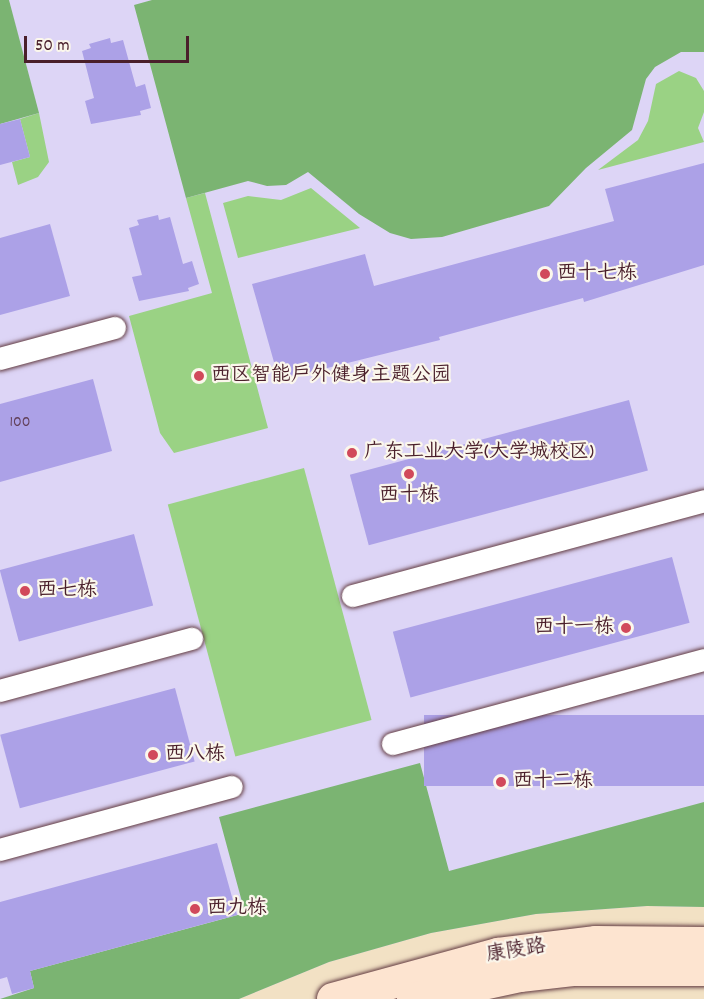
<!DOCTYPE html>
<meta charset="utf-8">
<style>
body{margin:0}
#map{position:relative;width:704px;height:999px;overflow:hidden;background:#f2e1c4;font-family:Dekko,"LXGW WenKai TC",sans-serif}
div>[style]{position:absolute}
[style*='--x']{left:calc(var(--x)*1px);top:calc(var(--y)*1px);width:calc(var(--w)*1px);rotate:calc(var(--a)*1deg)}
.built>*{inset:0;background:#ddd5f6}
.green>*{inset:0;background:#9ad284;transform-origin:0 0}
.forest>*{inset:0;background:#7bb472}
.building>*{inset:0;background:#aca1e7;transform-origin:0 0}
.roads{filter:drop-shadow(0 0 2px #633c42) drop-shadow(0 0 2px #633c42)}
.street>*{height:22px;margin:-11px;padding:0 11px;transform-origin:11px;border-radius:11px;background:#fff}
.secondary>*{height:32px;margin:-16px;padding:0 16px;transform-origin:16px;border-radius:16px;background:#fde4d0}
.dots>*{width:16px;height:16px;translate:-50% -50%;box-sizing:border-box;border:3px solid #fbf7ec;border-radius:50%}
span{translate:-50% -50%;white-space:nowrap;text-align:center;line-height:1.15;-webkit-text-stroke:4.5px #fbf7ec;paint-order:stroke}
.number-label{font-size:16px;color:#62405a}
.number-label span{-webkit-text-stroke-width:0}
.poi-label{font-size:20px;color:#4a1f2b}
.left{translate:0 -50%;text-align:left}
.right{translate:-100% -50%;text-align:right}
.street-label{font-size:20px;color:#4a1f2b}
.scale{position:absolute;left:24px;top:36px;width:165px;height:27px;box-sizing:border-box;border:3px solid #4a1f2b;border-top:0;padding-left:8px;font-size:18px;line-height:21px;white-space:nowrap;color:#4a1f2b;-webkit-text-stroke:4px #fbf7ec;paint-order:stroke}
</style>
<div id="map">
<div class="built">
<div style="clip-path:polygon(0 0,704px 0,704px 907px,647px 906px,536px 914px,431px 933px,329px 962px,239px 999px,0 999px)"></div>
</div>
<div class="green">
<div style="clip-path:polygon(679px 71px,696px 78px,704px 91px,704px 112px,698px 128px,704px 142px,598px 170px,638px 140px,648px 121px,656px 84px)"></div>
<div style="clip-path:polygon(39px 113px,49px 162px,38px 177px,18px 185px,12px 162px,30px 157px,20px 119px)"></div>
<div style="clip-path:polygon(311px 188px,360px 228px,238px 258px,223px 203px,248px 196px,281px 200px)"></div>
<div style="clip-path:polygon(205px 193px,268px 428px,174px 453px,160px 433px,129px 316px,212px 293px,186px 198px)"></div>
<div style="left:304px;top:468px;width:261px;height:141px;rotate:75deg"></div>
</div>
<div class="forest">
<div style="clip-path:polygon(0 0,9px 0,39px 113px,0 124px)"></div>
<div style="clip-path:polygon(152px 0,704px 0,704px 52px,681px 52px,655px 67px,646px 79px,632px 130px,586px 168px,549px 206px,442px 237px,411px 239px,390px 233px,359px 214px,308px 172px,286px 185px,267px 186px,248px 181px,186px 198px,134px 5px)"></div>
<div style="clip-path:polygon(420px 763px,449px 871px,704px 802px,704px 907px,647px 906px,536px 914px,431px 933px,329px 962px,239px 999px,0 999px,34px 988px,30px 971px,245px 913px,219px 817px)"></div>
</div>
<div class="building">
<div style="clip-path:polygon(110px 38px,111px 43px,123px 40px,136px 87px,145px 84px,151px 108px,140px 111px,141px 115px,91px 124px,85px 101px,94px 98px,82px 51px,91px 48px,89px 44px)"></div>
<div style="clip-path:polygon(20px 119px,30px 157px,0 165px,0 124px)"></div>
<div style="clip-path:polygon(704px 163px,704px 265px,584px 302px,583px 298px,439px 337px,440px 340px,279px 380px,252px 284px,365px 254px,374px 286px,614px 221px,605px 189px)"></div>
<div style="clip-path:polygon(158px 215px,159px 220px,170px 217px,183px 264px,192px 261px,199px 284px,188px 288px,189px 291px,139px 301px,132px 277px,142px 275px,129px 228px,139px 225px,137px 220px)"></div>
<div style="clip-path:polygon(50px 224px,70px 296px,0 315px,0 238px)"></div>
<div style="clip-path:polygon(93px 379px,112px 451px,0 482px,0 404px)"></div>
<div style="left:629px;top:400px;width:73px;height:289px;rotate:75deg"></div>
<div style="left:134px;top:534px;width:74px;height:139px;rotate:75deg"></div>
<div style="left:672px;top:557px;width:68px;height:289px;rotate:75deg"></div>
<div style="left:175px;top:688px;width:76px;height:181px;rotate:75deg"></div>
<div style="left:704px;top:715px;width:71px;height:280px;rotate:90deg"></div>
<div style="clip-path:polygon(217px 843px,237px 915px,30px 971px,34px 988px,12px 994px,7px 977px,0 979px,0 902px)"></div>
</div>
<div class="roads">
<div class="street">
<div style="--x:0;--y:359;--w:119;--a:-15.1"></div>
<div style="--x:353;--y:596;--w:364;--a:-15.1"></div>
<div style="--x:0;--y:691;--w:199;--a:-15.2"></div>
<div style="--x:393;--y:744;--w:322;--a:-15.1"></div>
<div style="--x:0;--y:850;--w:240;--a:-15.2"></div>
</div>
<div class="secondary">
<div style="--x:333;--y:999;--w:171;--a:-15.3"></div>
<div style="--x:498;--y:954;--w:99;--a:-7"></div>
<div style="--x:596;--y:942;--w:108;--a:0.5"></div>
<div style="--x:413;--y:999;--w:109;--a:-12.1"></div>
<div style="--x:520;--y:976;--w:53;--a:-6.5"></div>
<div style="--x:573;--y:970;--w:131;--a:0"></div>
</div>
</div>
<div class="dots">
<div style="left:545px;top:274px;background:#d1495b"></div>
<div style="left:199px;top:376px;background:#d1495b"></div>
<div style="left:352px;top:453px;background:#d1495b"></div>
<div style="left:409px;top:474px;background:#d1495b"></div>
<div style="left:25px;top:591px;background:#d1495b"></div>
<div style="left:626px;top:628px;background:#d1495b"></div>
<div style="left:153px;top:755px;background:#d1495b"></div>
<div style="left:501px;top:782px;background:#d1495b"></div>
<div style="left:195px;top:909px;background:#d1495b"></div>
</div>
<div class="number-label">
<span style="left:20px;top:423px">100</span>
</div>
<div class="poi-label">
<span class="left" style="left:557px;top:274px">西十七栋</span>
<span class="left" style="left:211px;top:376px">西区智能户外健身主题公园</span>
<span class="left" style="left:364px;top:453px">广东工业大学(大学城校区)</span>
<span style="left:409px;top:496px">西十栋</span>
<span class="left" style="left:37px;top:591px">西七栋</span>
<span class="right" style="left:614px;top:628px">西十一栋</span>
<span class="left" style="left:165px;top:755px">西八栋</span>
<span class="left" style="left:513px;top:782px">西十二栋</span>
<span class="left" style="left:207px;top:909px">西九栋</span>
</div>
<div class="street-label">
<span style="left:516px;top:952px;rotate:-9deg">康陵路</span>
</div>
<div class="scale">50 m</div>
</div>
